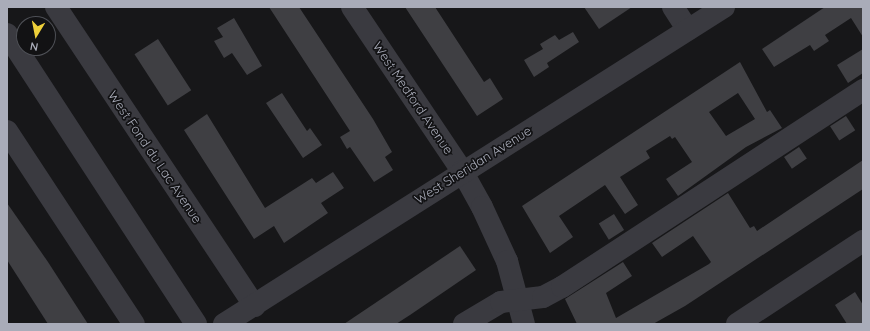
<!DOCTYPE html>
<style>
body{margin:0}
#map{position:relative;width:870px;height:331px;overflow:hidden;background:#171719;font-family:Quicksand,sans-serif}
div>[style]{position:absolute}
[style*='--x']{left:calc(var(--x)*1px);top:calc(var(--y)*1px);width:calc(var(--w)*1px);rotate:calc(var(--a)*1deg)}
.building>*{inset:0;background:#3f3f43;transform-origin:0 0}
.minor>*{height:22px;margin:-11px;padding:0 11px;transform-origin:11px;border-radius:11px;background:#3a3a40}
span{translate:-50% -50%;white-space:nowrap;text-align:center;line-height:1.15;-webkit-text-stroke:3.5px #121214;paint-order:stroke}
.street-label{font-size:13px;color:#a9acb9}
.frame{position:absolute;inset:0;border:8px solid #a9acb9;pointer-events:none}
.north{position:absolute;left:16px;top:16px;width:40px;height:40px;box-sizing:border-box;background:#121214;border:1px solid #4e5056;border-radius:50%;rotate:190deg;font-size:11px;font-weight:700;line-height:16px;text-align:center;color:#a9acb9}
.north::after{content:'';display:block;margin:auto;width:14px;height:18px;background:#eed03a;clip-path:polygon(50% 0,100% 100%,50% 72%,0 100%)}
</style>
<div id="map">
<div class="building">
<div style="clip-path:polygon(269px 7px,299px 7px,373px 119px,392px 152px,385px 157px,393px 170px,374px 182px,350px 147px,347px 149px,340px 137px,350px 131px)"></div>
<div style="clip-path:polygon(405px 7px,435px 7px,484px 82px,490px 78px,503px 99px,477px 116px)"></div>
<div style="clip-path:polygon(584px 7px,632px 7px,599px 29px)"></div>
<div style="clip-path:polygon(825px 7px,863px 7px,863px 37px,851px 18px,825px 35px,829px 41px,814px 51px,810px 45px,774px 67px,762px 49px)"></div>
<div style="clip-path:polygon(234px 18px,262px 66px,247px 75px,232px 53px,224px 58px,214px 41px,223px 37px,217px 28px)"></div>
<div style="clip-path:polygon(573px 32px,579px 42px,547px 63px,549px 67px,534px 77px,524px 60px,543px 49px,540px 44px,555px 35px,559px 40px)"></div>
<div style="left:158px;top:39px;width:61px;height:28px;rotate:57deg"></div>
<div style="clip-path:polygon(863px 49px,863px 73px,848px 83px,837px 65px)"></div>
<div style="clip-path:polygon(evenodd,740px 62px,767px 112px,770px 110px,782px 128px,746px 147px,678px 196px,666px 179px,692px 162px,675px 137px,672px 139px,670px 136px,646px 151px,650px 158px,620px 177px,638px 205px,625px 214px,605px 185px,559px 216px,573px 237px,550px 253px,522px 206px,740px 62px,738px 93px,755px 119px,726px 136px,709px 112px,738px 93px)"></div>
<div style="clip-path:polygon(282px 93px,307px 131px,310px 128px,322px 145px,303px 158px,266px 103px)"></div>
<div style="clip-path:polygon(207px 114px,265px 208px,312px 178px,316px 183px,333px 172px,344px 188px,321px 203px,328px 213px,284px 243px,274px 226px,254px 239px,184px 130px)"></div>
<div style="left:846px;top:116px;width:17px;height:19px;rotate:57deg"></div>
<div style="left:799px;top:147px;width:14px;height:18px;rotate:56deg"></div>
<div style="clip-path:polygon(863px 160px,863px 189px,685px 306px,653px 324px,577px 324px,565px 299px,623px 262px,632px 276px,606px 293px,616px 318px,709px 264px,711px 262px,693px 236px,662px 257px,652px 243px,728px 193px,750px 228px,754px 226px,757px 231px)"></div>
<div style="clip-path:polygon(7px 203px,48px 262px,88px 324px,48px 324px,7px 260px)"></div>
<div style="left:614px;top:214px;width:19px;height:18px;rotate:58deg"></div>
<div style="clip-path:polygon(460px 246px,476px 270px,410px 315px,396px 324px,344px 324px)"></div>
<div style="clip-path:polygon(855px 292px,863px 305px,863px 324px,847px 324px,835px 305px)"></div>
</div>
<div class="minor">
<div style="--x:56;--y:7;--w:359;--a:56.4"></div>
<div style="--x:352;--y:7;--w:197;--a:56.1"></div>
<div style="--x:462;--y:171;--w:41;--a:60.9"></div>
<div style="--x:482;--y:207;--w:60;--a:65.2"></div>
<div style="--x:507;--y:261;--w:65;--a:74.9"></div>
<div style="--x:673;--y:7;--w:27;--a:57"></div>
<div style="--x:7;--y:34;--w:346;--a:56.9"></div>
<div style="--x:7;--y:131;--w:231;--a:56.7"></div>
<div style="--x:224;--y:324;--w:592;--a:-32.37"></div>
<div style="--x:464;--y:324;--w:43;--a:-30.7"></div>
<div style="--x:501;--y:302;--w:42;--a:-6.8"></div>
<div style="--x:543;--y:297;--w:21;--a:-28"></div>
<div style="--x:562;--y:287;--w:360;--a:-33.2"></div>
<div style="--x:737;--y:324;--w:151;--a:-33.4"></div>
</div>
<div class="street-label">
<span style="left:413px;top:98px;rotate:56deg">West Medford Avenue</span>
<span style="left:155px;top:157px;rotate:56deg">West Fond du Lac Avenue</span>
<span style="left:473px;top:165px;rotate:-32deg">West Sheridan Avenue</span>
</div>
<div class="frame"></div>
<div class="north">N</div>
</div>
